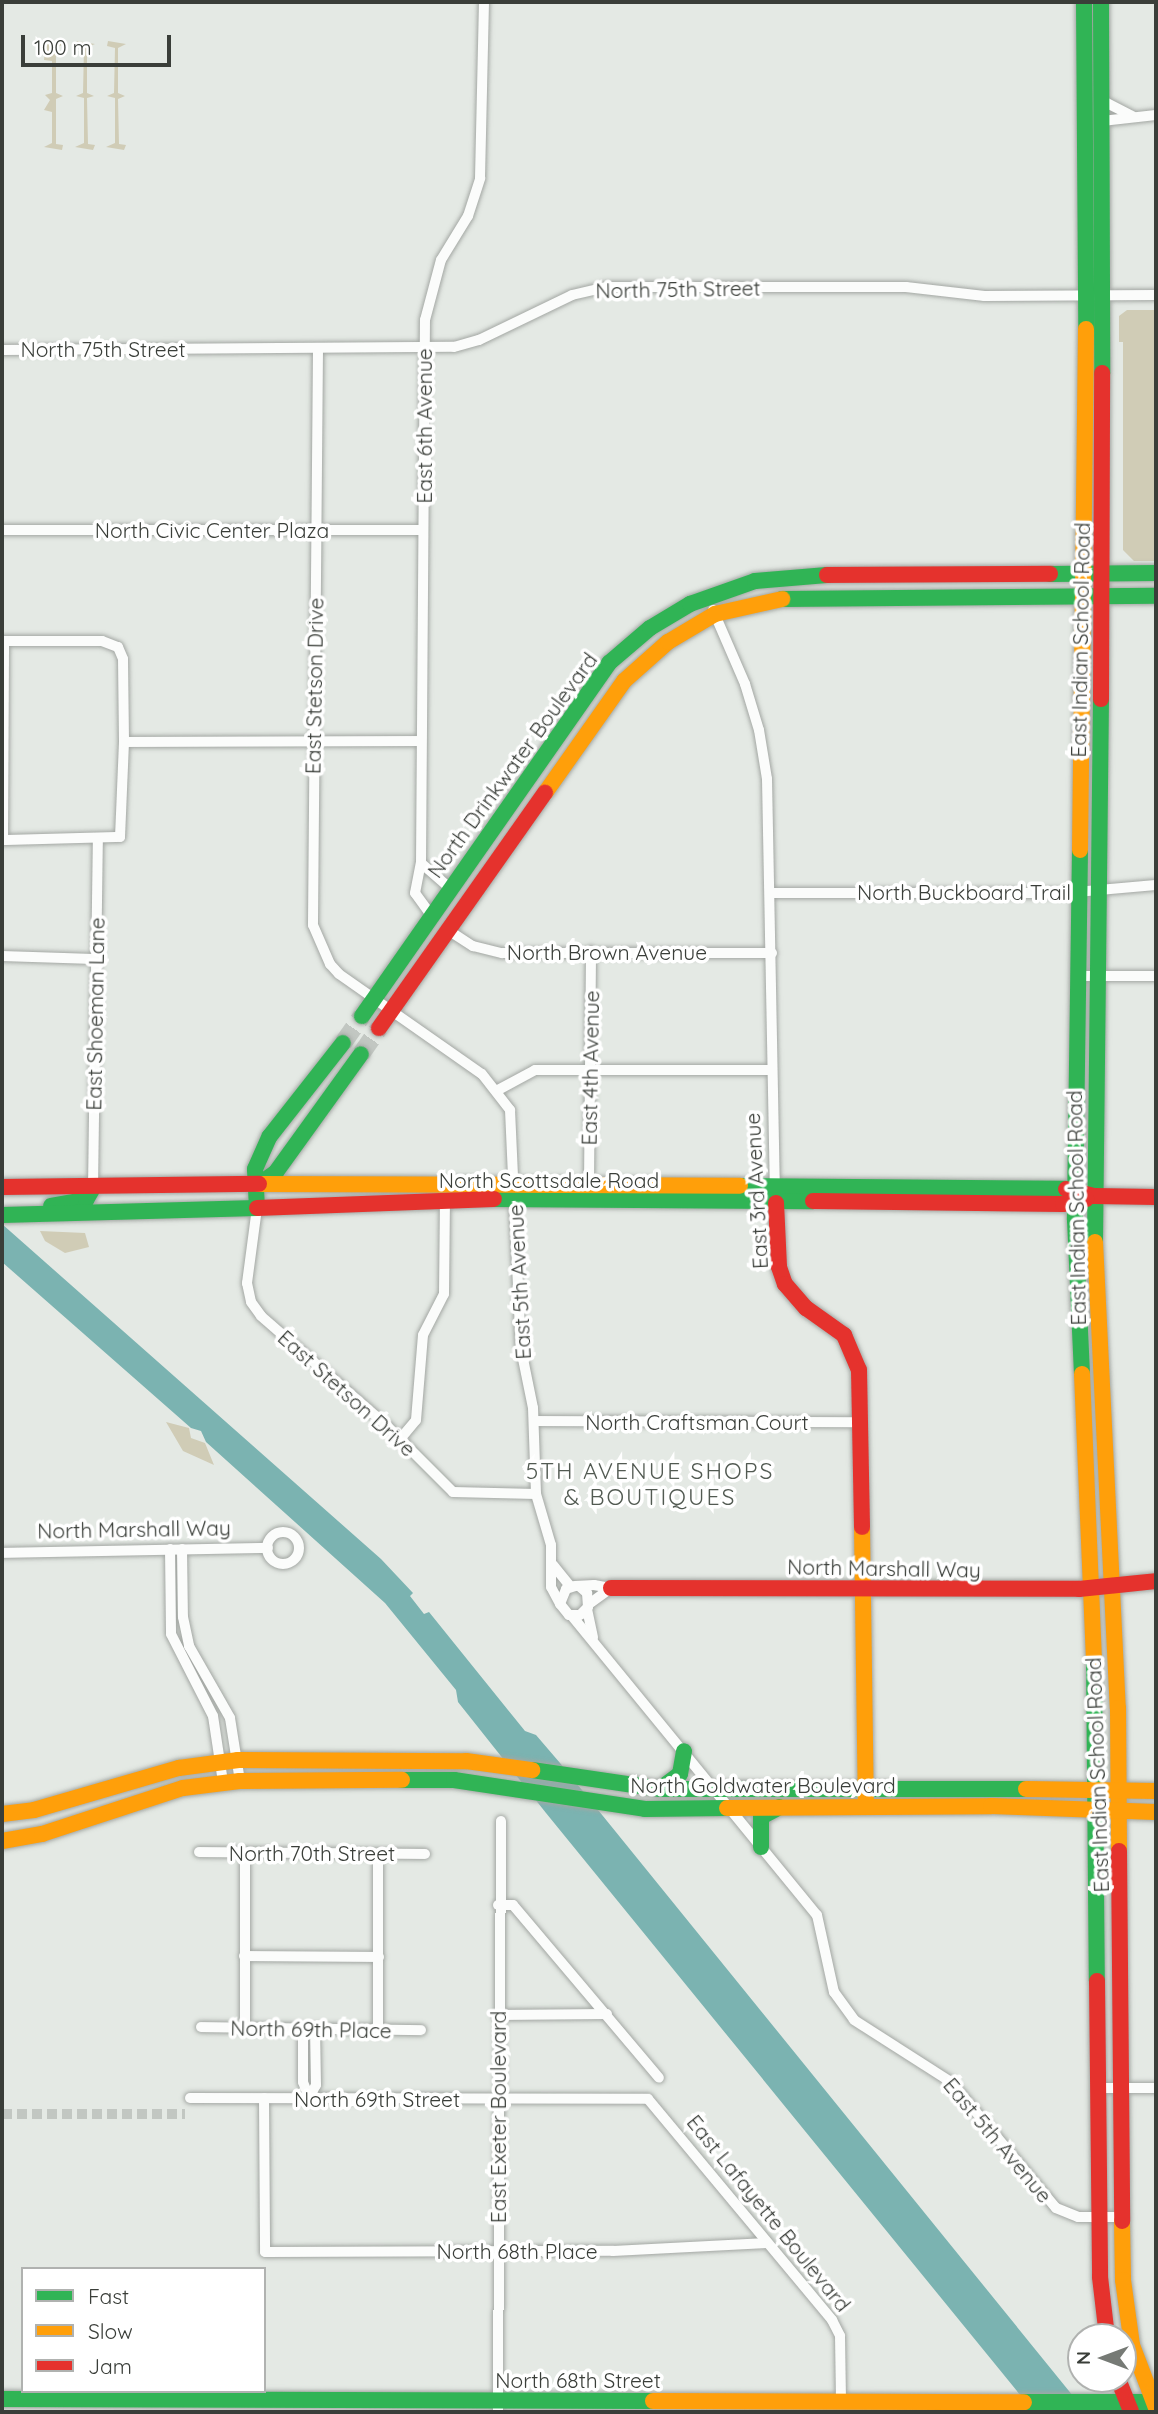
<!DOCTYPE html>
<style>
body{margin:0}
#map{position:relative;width:1158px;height:2414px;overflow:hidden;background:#e4e9e4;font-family:Quicksand,sans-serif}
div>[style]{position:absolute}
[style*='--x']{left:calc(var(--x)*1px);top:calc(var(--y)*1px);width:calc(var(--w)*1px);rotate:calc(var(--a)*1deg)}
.green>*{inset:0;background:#d0ccb6}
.water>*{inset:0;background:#7bb3b1}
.street-tunnel>*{height:10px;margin-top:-5px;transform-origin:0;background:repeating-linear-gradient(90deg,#c2c7c2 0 10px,transparent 0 15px)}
.primary-tunnel>*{height:18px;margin-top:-9px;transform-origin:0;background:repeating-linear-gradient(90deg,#c2c7c2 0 18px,transparent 0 27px)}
.roads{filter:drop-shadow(0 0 2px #a3a7a3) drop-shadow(0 0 2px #a3a7a3)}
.street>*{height:10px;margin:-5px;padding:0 5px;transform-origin:5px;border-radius:5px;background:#fbfcfb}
.street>.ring{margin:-5px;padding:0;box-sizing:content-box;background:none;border:10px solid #fbfcfb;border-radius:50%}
.fast>*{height:16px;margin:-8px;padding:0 8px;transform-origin:8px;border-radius:8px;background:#30b455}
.slow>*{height:16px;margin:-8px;padding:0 8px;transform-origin:8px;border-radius:8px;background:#ff9f0a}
.jam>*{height:16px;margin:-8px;padding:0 8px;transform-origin:8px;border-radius:8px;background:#e5322d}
span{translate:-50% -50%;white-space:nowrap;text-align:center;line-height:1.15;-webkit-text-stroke:7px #fff;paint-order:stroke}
.street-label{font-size:21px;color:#3a3e39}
.neighbourhood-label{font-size:23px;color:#525a52;letter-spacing:2px}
.frame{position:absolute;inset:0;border:4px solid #3a3e39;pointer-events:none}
.legend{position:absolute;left:21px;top:2267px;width:245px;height:126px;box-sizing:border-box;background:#fff;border:2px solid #b0b2b0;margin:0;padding:9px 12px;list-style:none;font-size:21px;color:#3a3e39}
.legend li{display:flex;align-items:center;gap:14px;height:35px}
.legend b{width:35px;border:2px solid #b0b2b0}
.north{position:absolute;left:1067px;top:2323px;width:70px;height:70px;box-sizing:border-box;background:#fff;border:2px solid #b0b2b0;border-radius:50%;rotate:270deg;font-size:19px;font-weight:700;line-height:28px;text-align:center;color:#3a3e39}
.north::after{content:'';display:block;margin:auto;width:24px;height:32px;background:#767a75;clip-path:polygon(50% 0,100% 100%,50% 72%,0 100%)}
.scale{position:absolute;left:21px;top:35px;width:150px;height:32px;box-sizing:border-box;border:4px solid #3a3e39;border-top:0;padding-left:9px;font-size:21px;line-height:24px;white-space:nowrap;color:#3a3e39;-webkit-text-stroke:5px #fff;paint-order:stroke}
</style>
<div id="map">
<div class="green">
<div style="clip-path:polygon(46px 41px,64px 44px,56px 48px,56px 93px,63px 96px,56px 99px,56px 144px,63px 145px,62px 150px,44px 147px,52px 143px,52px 112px,44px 110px,50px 100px,45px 95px,52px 93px,52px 61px,44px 60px)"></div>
<div style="clip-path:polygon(77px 41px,95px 44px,87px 47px,87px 93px,94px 96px,87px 98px,88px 144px,95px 145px,93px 150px,75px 147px,84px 143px,84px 98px,76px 96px,83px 93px,84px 47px,76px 46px)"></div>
<div style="clip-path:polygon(108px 41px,126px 44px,118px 48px,118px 93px,125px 96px,118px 99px,119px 144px,126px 145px,124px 150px,106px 147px,115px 143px,115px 98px,107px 96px,114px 93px,115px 48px,107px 46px)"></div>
<div style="clip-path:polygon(1127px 310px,1156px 310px,1156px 561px,1134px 561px,1123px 550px,1123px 342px,1119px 342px,1119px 316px)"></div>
<div style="clip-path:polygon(40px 1231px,85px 1233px,89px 1247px,65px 1253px,45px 1241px)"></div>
<div style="clip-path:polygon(166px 1422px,189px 1428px,191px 1438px,205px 1443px,214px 1465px,183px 1451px)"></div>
</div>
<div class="water">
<div style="clip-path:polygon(2px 1224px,381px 1559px,413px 1593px,410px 1596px,424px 1614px,429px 1612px,525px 1731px,536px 1735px,560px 1763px,1086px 2412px,1034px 2412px,546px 1813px,458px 1702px,456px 1690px,385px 1603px,206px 1442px,201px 1431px,191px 1428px,2px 1262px)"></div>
</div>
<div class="street-tunnel">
<div style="--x:2;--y:2114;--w:183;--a:0"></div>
</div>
<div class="primary-tunnel">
<div style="--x:343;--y:1043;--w:33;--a:-55"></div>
<div style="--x:361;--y:1054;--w:32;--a:-55"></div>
</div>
<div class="roads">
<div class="street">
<div style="--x:1101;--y:100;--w:36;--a:27"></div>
<div style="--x:1102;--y:121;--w:54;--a:-6.3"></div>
<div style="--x:318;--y:349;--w:576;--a:90.5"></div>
<div style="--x:313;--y:925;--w:43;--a:66.4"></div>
<div style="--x:330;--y:964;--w:13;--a:48"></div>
<div style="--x:339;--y:974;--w:174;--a:35"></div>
<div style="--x:482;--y:1074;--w:46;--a:52.1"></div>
<div style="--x:510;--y:1110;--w:239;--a:87.4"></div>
<div style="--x:521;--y:1349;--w:60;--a:78.5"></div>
<div style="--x:533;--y:1408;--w:86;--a:88"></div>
<div style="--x:536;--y:1494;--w:53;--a:73.6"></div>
<div style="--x:551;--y:1545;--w:42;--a:90"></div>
<div style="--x:551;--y:1587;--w:19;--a:62"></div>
<div style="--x:2;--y:350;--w:452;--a:-0.4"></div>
<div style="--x:454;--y:347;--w:26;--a:-16"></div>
<div style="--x:479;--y:340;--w:103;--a:-25.8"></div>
<div style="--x:572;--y:295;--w:37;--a:-13"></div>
<div style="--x:608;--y:287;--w:298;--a:0"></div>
<div style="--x:906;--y:287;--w:79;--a:6.6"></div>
<div style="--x:984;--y:296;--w:172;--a:-0.3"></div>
<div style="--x:2;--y:530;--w:421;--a:0"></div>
<div style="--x:713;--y:610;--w:81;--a:66.6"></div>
<div style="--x:745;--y:684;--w:48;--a:73.1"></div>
<div style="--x:759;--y:730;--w:50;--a:80.7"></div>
<div style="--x:767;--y:779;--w:414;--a:88.9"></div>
<div style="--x:2;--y:641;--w:100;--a:0"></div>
<div style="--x:102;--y:641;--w:17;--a:21"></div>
<div style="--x:118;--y:647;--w:13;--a:67"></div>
<div style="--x:123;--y:659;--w:83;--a:89.3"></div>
<div style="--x:124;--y:742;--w:95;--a:92.4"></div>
<div style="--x:120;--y:837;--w:118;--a:178.5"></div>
<div style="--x:124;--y:742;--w:296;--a:-0.2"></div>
<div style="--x:3;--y:840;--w:199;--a:-89.7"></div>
<div style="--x:421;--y:863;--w:38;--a:41"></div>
<div style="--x:771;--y:893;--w:294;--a:0"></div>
<div style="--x:1065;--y:893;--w:91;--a:-5"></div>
<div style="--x:431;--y:915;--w:27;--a:-126"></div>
<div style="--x:415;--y:893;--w:31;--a:-79"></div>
<div style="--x:421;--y:863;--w:543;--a:-89.58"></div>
<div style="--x:425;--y:320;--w:62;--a:-75.1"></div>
<div style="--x:441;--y:260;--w:52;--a:-58.5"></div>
<div style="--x:468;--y:216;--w:40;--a:-72"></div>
<div style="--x:480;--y:178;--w:176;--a:-88.7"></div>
<div style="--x:448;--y:930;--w:30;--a:33"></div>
<div style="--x:473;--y:946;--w:30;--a:14"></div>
<div style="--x:502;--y:953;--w:270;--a:0"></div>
<div style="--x:2;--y:956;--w:92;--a:1.9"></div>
<div style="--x:1077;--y:976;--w:79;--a:0"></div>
<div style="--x:498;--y:1090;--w:42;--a:-28.4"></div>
<div style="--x:535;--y:1070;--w:237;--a:0"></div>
<div style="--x:589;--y:1184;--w:233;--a:-89.5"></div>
<div style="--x:93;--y:1188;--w:348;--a:-89.2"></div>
<div style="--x:257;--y:1208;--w:76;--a:97.6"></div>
<div style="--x:247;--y:1283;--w:19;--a:78"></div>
<div style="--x:251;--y:1302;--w:17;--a:54"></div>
<div style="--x:261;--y:1316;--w:167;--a:41.1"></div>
<div style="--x:387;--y:1426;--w:93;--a:45"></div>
<div style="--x:453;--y:1492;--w:83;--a:1.4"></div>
<div style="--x:534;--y:1421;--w:326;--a:0.2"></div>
<div style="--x:401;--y:1438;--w:23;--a:-50"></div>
<div style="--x:416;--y:1420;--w:85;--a:-85.3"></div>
<div style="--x:423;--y:1335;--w:46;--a:-62.9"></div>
<div style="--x:444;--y:1294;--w:95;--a:-89.4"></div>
<div class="ring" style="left:267px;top:1532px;width:22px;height:22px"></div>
<div style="--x:170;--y:1549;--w:85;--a:89.3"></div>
<div style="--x:171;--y:1634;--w:92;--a:62.9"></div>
<div style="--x:213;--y:1716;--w:67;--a:81.4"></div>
<div style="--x:182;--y:1549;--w:68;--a:89.2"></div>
<div style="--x:183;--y:1617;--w:30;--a:78"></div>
<div style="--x:189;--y:1646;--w:83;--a:60.3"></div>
<div style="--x:230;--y:1718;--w:64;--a:81"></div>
<div style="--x:2;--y:1553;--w:266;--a:-1.1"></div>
<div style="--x:553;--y:1565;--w:28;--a:51"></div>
<div style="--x:579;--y:1586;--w:11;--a:41"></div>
<div style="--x:587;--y:1593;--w:14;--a:86"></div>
<div style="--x:588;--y:1607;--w:11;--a:135"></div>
<div style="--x:580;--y:1615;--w:11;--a:180"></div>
<div style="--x:569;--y:1615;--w:14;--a:-129"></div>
<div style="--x:560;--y:1604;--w:16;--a:-68"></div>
<div style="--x:566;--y:1589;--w:9;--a:-18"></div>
<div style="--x:575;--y:1586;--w:19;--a:-3"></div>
<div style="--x:594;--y:1585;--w:17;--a:10"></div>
<div style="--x:589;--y:1604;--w:27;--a:-36"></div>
<div style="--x:587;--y:1609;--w:29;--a:78"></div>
<div style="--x:572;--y:1616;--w:387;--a:50.7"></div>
<div style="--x:817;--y:1915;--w:79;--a:77.6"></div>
<div style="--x:834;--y:1992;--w:34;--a:54"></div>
<div style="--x:854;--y:2020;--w:115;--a:32.6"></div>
<div style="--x:951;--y:2082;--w:164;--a:50.2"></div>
<div style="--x:1056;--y:2208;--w:24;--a:22"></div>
<div style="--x:1078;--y:2217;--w:44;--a:0"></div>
<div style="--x:199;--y:1852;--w:226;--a:0.5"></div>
<div style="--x:245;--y:1853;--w:174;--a:90"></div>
<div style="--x:378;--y:1854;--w:177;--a:90"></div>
<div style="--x:498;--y:1905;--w:15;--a:0"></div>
<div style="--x:513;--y:1905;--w:226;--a:49.8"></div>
<div style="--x:244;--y:1956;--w:135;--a:0.4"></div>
<div style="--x:497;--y:2015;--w:110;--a:-0.5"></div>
<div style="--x:201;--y:2027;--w:220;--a:0.8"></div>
<div style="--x:303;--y:2029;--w:53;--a:90"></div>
<div style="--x:303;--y:2082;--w:17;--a:69"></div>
<div style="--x:1097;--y:2088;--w:59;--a:0"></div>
<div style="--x:190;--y:2098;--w:458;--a:0.1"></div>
<div style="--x:648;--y:2099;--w:288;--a:50.2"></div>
<div style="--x:832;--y:2320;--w:18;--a:63"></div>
<div style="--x:840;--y:2336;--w:65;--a:89.1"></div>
<div style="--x:264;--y:2098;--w:154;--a:89.6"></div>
<div style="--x:265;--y:2252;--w:348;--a:-0.2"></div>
<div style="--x:613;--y:2251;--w:154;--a:-3"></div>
<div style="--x:309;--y:2098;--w:15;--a:-62"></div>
<div style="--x:316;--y:2085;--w:56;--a:-91"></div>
<div style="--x:498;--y:2412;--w:591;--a:-89.71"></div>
</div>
<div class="fast">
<div style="--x:1084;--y:2;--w:327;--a:89.6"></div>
<div style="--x:1101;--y:2;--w:371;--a:89.8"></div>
<div style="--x:1050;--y:574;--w:106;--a:-0.5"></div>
<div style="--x:782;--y:599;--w:374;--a:-0.5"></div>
<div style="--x:1080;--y:850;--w:370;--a:90.8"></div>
<div style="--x:1075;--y:1220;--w:154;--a:87.4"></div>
<div style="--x:362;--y:1016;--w:431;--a:-55"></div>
<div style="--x:609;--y:663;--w:54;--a:-40.5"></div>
<div style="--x:650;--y:628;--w:47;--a:-31"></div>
<div style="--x:690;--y:604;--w:69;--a:-19.5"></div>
<div style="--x:755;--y:581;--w:72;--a:-4.8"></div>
<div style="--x:259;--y:1184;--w:21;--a:-35"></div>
<div style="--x:276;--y:1172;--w:145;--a:-54.2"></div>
<div style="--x:740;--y:1186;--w:326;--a:0.5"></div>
<div style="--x:494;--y:1199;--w:319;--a:0.4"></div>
<div style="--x:51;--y:1206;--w:36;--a:-10"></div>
<div style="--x:86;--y:1200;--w:14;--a:-60"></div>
<div style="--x:2;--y:1215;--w:255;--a:-1.6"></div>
<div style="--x:257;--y:1208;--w:39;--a:-93"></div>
<div style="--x:255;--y:1169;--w:36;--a:-66"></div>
<div style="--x:270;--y:1136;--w:118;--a:-51.9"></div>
<div style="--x:1095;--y:1242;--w:543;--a:-89.37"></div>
<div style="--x:1094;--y:1658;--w:323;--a:89.5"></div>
<div style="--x:532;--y:1770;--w:130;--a:8.4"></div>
<div style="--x:661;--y:1789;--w:365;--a:0"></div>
<div style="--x:402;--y:1780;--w:52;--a:0"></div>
<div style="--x:454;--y:1780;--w:193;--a:8.6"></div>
<div style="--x:645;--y:1809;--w:82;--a:-0.7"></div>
<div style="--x:660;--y:1789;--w:25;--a:-37"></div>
<div style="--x:680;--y:1774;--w:23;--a:-80"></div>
<div style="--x:761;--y:1847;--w:30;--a:-90"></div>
<div style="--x:761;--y:1817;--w:21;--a:-28"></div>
<div style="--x:2;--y:2399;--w:651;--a:0.18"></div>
<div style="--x:1024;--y:2402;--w:132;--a:0"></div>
</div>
<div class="slow">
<div style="--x:545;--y:793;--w:137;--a:-54.8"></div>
<div style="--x:624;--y:681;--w:59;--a:-41.6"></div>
<div style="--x:668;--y:642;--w:55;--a:-30.8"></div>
<div style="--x:715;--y:614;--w:69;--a:-12.6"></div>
<div style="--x:1080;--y:850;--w:521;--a:-89.34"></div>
<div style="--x:259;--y:1184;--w:481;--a:0.2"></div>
<div style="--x:1095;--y:1242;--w:467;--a:87.2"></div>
<div style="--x:1118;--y:1708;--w:143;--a:89.6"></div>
<div style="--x:1082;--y:1374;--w:284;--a:87.6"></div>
<div style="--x:862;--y:1527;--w:279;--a:89.2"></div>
<div style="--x:1026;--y:1789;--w:130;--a:0.9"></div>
<div style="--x:727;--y:1808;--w:264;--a:-0.4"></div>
<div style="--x:991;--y:1806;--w:165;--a:2.1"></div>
<div style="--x:2;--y:1814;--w:32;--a:-7"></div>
<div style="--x:34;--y:1810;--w:151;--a:-16.2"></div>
<div style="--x:179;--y:1768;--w:60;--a:-7.7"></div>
<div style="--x:238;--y:1760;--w:228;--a:0.3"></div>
<div style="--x:466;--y:1761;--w:67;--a:7.8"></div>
<div style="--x:2;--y:1841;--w:41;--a:-9.9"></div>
<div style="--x:42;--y:1834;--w:148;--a:-18.1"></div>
<div style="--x:183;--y:1788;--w:57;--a:-7"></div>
<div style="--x:240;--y:1781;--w:162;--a:-0.4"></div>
<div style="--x:1122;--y:2221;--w:59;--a:89"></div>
<div style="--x:1123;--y:2280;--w:66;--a:82.1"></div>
<div style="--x:1132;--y:2345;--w:67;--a:69.1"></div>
<div style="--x:653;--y:2401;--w:371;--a:0.2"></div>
</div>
<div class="jam">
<div style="--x:827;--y:575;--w:223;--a:-0.3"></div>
<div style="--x:1101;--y:699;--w:326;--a:-89.8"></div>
<div style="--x:379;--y:1028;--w:288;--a:-54.8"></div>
<div style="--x:2;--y:1187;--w:257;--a:-0.7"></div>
<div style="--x:1066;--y:1189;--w:29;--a:14"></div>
<div style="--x:1094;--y:1196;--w:62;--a:0.9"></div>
<div style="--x:813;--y:1201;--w:250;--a:0.7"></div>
<div style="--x:1063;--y:1204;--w:24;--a:-12"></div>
<div style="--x:776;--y:1203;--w:64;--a:87.3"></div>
<div style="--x:779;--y:1267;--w:18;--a:71"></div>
<div style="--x:785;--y:1284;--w:32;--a:49"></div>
<div style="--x:806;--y:1308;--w:47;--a:35.4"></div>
<div style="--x:844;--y:1335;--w:38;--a:67"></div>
<div style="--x:859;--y:1370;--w:157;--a:88.9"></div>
<div style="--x:257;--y:1208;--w:237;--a:-2.2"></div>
<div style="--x:611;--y:1588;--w:468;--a:0.1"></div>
<div style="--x:1079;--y:1589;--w:77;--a:-5.9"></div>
<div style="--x:1119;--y:1851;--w:370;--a:89.5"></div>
<div style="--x:1097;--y:1981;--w:296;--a:89.4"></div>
<div style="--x:1100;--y:2277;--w:60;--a:83.3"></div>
<div style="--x:1118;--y:2379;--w:35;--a:68"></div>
</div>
</div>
<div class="street-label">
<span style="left:678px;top:289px;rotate:-1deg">North 75th Street</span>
<span style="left:103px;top:349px">North 75th Street</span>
<span style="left:424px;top:426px;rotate:-90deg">East 6th Avenue</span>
<span style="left:212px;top:530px">North Civic Center Plaza</span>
<span style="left:1080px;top:640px;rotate:-89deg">East Indian School Road</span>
<span style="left:314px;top:686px;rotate:-89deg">East Stetson Drive</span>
<span style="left:512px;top:765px;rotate:-54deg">North Drinkwater Boulevard</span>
<span style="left:964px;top:892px">North Buckboard Trail</span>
<span style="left:607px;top:952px">North Brown Avenue</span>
<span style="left:95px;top:1014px;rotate:-89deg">East Shoeman Lane</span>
<span style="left:590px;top:1068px;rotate:-89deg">East 4th Avenue</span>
<span style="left:549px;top:1180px">North Scottsdale Road</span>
<span style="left:756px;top:1191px;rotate:-93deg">East 3rd Avenue</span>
<span style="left:1076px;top:1208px;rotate:-91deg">East Indian School Road</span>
<span style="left:519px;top:1282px;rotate:-93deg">East 5th Avenue</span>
<span style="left:347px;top:1393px;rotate:42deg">East Stetson Drive</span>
<span style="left:697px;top:1422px">North Craftsman Court</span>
<span style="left:134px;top:1529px;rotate:-1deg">North Marshall Way</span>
<span style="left:884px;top:1568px;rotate:1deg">North Marshall Way</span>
<span style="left:1097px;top:1775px;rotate:-92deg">East Indian School Road</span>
<span style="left:763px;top:1785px">North Goldwater Boulevard</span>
<span style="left:312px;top:1853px">North 70th Street</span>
<span style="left:311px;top:2029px;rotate:1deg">North 69th Place</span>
<span style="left:377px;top:2099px">North 69th Street</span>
<span style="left:498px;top:2117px;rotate:-90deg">East Exeter Boulevard</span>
<span style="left:998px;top:2140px;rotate:50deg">East 5th Avenue</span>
<span style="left:769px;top:2213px;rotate:51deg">East Lafayette Boulevard</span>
<span style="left:517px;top:2251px">North 68th Place</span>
<span style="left:578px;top:2380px">North 68th Street</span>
</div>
<div class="neighbourhood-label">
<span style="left:650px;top:1484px">5TH AVENUE SHOPS<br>&amp; BOUTIQUES</span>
</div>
<div class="frame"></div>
<ul class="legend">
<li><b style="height:9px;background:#30b455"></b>Fast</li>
<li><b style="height:9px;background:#ff9f0a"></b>Slow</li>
<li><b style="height:9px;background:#e5322d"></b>Jam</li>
</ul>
<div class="north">N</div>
<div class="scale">100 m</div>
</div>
